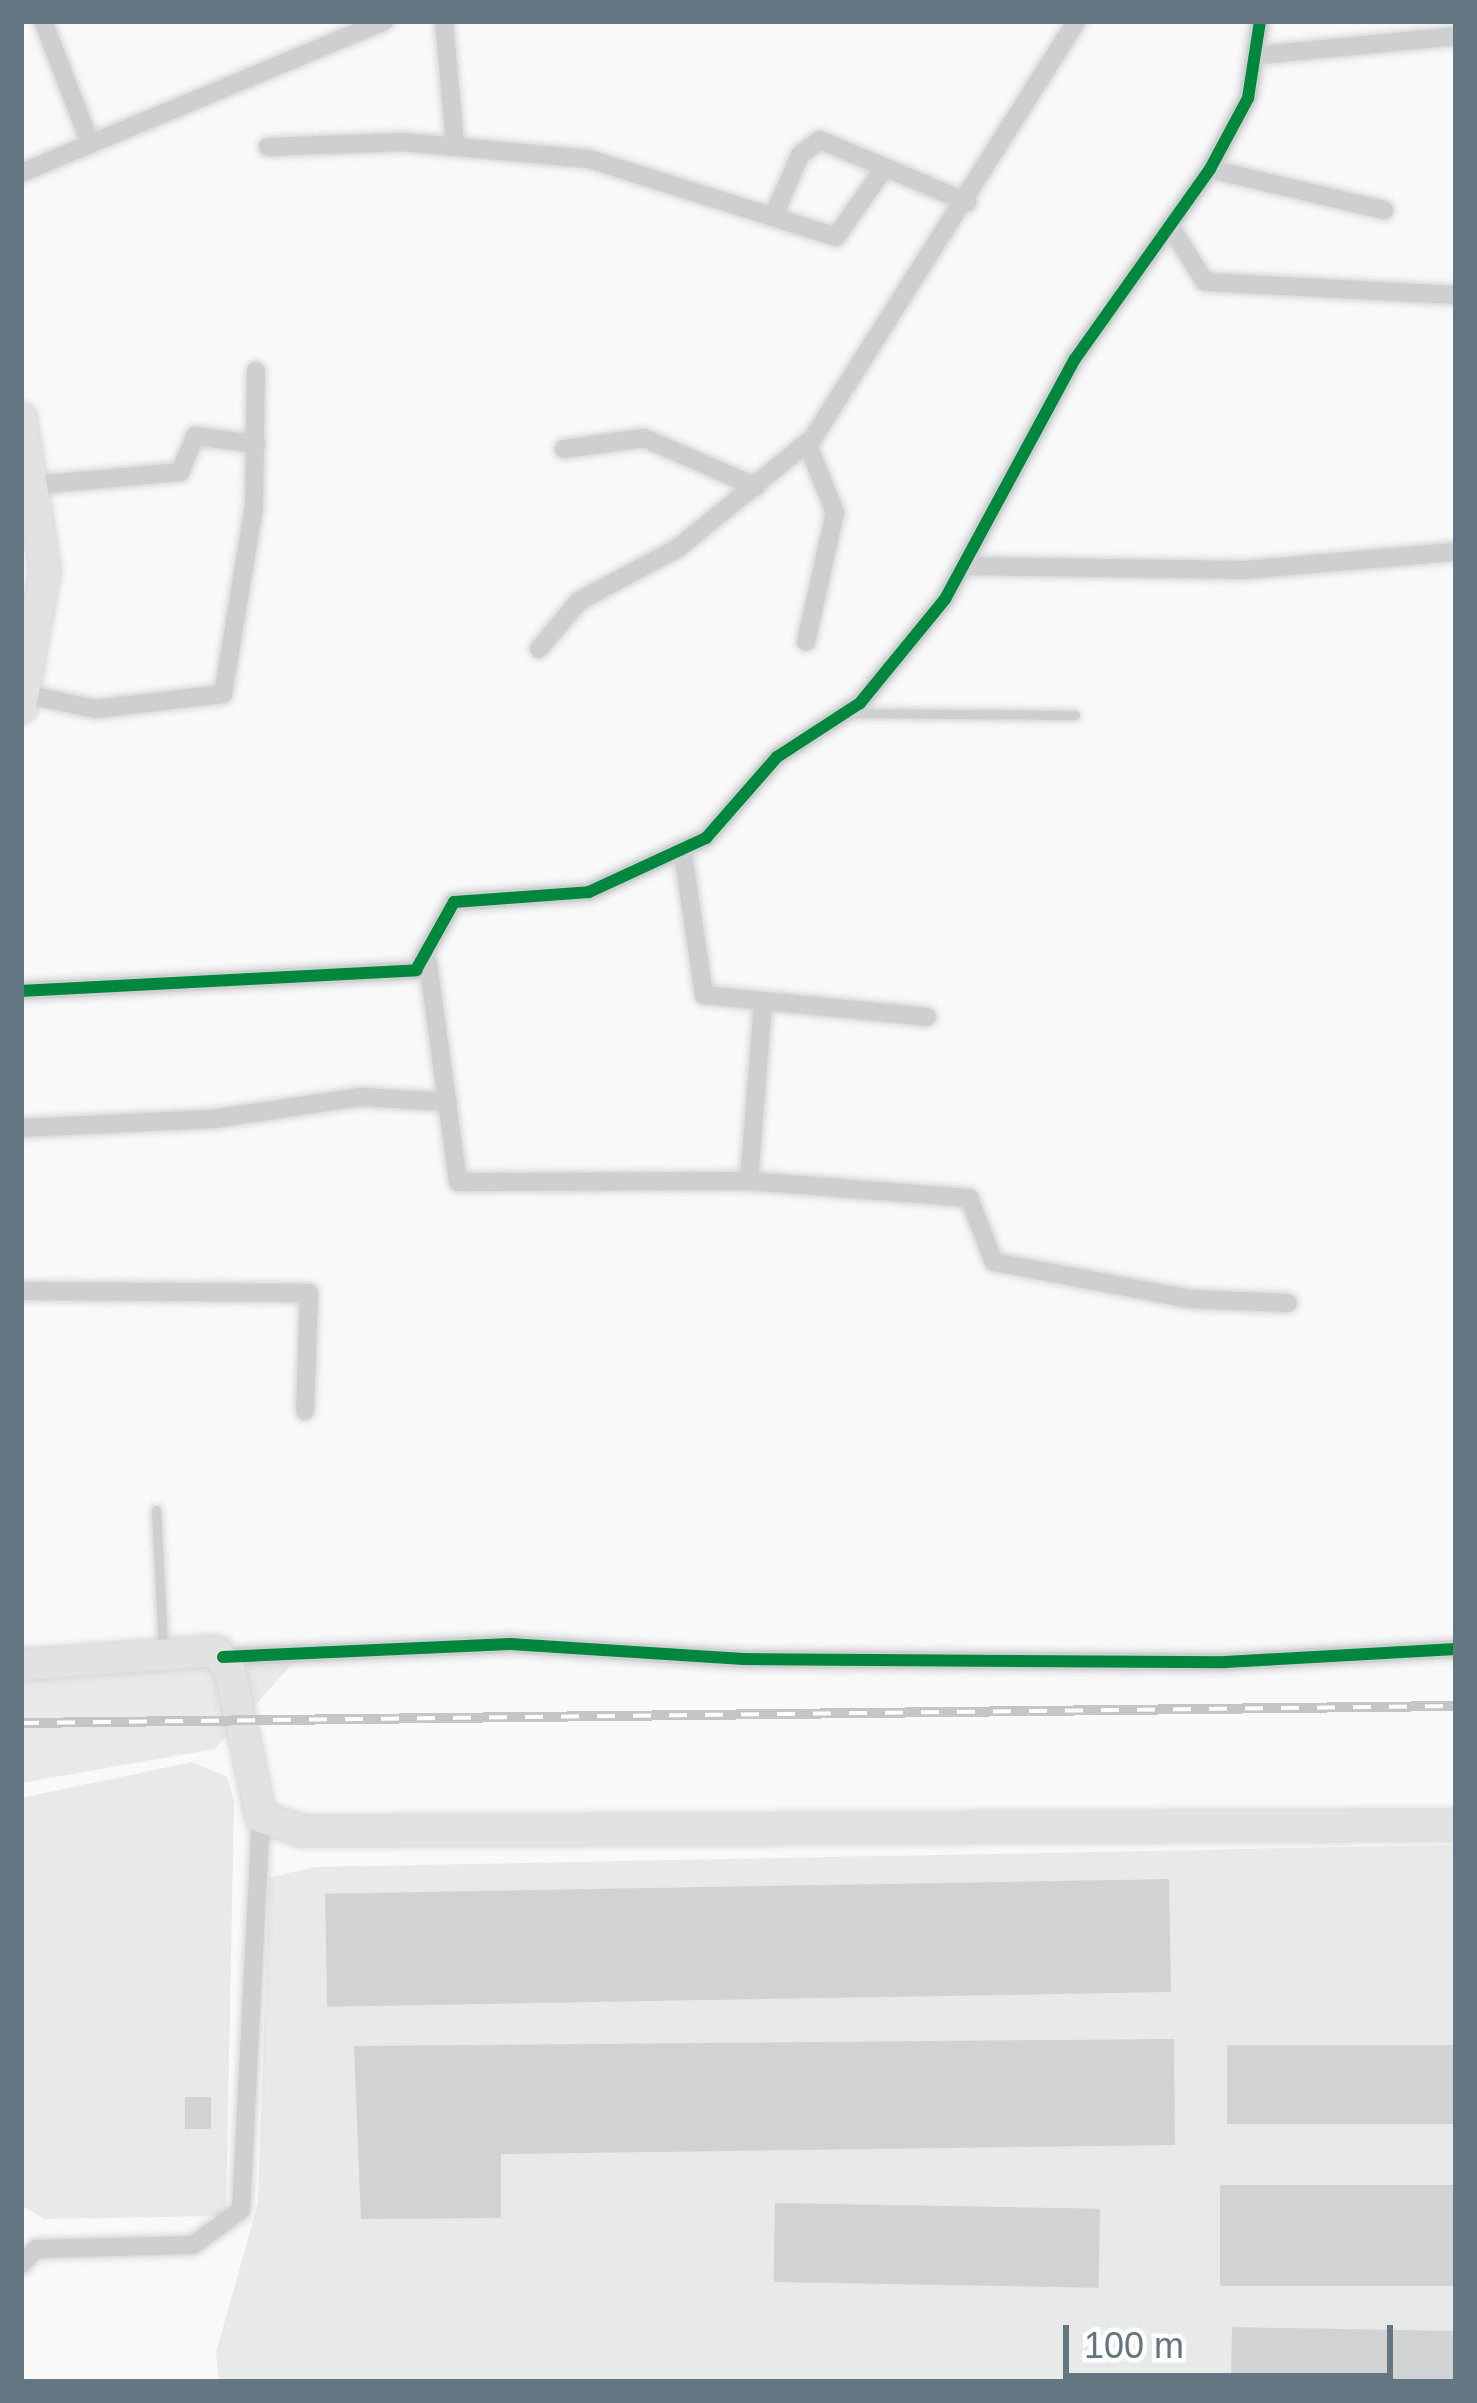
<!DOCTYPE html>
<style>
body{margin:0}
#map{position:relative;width:1477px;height:2403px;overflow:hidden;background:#f9f9f9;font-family:Helvetica,sans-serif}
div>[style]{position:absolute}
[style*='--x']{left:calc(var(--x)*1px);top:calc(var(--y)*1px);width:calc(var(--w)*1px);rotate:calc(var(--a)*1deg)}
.built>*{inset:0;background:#e8e9e9}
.building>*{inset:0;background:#d0d2d3;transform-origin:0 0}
.roads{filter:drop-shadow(0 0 3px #d5d6d7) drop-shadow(0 0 3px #d5d6d7)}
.lane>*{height:9px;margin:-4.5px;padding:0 4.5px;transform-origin:4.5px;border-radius:4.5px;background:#cecfd0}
.street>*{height:18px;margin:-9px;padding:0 9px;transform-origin:9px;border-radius:9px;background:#cecfd0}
.primary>*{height:30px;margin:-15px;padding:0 15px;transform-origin:15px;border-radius:15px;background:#e1e2e2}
.rail>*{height:10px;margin-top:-5px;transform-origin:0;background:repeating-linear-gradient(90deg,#fff 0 18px,#c3c5c6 0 36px);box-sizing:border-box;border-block:3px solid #c3c5c6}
.cycleway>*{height:12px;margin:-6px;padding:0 6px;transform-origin:6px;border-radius:6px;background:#00873e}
span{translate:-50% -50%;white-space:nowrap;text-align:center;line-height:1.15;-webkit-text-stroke:12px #fff;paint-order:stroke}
.frame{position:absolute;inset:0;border:24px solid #657683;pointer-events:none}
.scale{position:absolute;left:1063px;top:2325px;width:330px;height:54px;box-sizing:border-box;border:6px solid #657683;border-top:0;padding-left:15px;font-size:36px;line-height:42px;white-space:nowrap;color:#657683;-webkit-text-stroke:9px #fff;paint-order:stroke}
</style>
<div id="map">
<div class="built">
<div style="clip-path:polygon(306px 1649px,215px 1749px,21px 1783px,21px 1652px)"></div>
<div style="clip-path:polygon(192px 1762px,227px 1777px,234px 1800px,226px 2216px,44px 2219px,21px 2205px,21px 1798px)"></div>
<div style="clip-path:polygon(1456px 1845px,1456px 2382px,219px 2382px,216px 2353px,258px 2203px,269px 1878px,314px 1867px)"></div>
</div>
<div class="building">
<div style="left:1169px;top:1879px;width:113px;height:844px;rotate:89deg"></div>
<div style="clip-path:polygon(1174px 2039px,1175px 2145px,501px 2154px,501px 2218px,361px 2219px,354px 2046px)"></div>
<div style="left:1456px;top:2045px;width:79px;height:229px;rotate:90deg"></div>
<div style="left:185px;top:2097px;width:26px;height:32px"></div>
<div style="left:1456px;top:2185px;width:101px;height:236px;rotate:90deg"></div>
<div style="left:775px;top:2203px;width:325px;height:79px;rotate:1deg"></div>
<div style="left:1232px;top:2327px;width:224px;height:55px;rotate:1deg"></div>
</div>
<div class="roads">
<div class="lane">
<div style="--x:852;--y:713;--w:223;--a:0.5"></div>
<div style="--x:156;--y:1510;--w:138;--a:87.1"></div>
</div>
<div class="street">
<div style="--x:43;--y:21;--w:131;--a:68.9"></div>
<div style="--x:444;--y:21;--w:123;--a:84.9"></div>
<div style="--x:1260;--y:55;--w:197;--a:-5.5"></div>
<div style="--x:268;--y:147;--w:134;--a:-2.1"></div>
<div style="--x:402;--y:142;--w:188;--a:5.2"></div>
<div style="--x:589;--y:159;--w:259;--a:17.5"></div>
<div style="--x:836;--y:237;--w:85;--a:-55"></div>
<div style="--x:1210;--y:169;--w:179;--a:13.3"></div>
<div style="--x:21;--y:173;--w:394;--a:-22.7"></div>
<div style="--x:774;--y:215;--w:65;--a:-66.6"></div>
<div style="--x:800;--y:155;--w:25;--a:-37"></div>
<div style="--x:820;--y:140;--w:160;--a:22.9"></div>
<div style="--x:1172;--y:229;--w:62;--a:58.1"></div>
<div style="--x:1205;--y:282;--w:251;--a:3"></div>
<div style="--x:564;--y:449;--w:81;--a:-7.8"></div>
<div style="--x:644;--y:438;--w:122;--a:23.6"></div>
<div style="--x:35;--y:485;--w:146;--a:-5.1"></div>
<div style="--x:180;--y:472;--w:39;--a:-67"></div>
<div style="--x:195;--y:436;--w:62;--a:7.5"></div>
<div style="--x:965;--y:566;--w:279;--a:0.8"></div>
<div style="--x:1244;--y:570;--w:213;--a:-4.9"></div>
<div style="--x:806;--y:642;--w:133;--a:-77.4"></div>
<div style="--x:835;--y:512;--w:74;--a:-112.1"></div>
<div style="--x:539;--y:649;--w:62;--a:-50.2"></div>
<div style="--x:579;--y:601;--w:112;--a:-28.2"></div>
<div style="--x:678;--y:548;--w:174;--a:-39.2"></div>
<div style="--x:813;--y:438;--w:494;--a:-57.7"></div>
<div style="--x:24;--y:694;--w:73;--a:11.9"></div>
<div style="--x:95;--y:709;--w:129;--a:-6.7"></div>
<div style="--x:223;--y:694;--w:190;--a:-80.6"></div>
<div style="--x:254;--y:507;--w:136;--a:-89.2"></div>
<div style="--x:683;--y:853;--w:144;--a:81.6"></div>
<div style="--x:704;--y:995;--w:224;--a:5.6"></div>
<div style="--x:428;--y:963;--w:221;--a:82.2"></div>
<div style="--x:458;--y:1182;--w:291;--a:-0.2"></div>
<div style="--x:749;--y:1181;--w:221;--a:4.4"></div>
<div style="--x:969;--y:1198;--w:69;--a:68.7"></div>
<div style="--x:994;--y:1262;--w:199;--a:10.7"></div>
<div style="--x:1190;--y:1299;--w:98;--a:2.3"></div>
<div style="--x:21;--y:991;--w:396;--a:-3"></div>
<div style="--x:416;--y:970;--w:78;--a:-60.8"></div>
<div style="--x:454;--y:902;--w:135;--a:-4.2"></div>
<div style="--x:589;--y:892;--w:129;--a:-24.8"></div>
<div style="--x:706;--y:838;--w:108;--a:-48.8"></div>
<div style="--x:777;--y:757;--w:99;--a:-33"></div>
<div style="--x:860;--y:703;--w:134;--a:-50.7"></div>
<div style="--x:945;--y:599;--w:273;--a:-61.6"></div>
<div style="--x:1075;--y:359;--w:233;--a:-54.6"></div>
<div style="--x:1210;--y:169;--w:81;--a:-61.8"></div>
<div style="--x:1248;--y:98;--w:78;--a:-81.1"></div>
<div style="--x:21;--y:1128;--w:192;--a:-2.7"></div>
<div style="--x:213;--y:1119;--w:150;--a:-8.5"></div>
<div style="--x:361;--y:1097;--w:87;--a:3.3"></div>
<div style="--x:749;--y:1181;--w:178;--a:-85.5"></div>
<div style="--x:21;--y:1291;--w:288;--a:0.4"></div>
<div style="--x:309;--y:1293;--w:118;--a:91.9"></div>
<div style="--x:223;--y:1657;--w:287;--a:-2.6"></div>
<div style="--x:510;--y:1644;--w:234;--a:3.7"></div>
<div style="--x:744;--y:1659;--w:481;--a:0.4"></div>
<div style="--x:1225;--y:1662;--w:231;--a:-3.2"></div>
<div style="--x:21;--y:2265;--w:22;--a:-47"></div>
<div style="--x:36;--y:2249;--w:157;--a:-1.5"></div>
<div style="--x:193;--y:2245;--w:59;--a:-36.1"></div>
<div style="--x:241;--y:2210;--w:394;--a:-87.1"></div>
</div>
<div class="primary">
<div style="--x:21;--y:418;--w:154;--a:81"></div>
<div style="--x:45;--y:570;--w:140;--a:99.9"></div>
<div style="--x:21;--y:1665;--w:196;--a:-4.1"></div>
<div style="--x:216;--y:1651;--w:24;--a:55"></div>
<div style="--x:230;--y:1671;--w:149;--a:78"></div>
<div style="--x:261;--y:1817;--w:43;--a:18.9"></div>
<div style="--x:302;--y:1831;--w:1154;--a:-0.3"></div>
</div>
</div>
<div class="rail">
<div style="--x:21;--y:1723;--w:1435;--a:-0.68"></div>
</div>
<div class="cycleway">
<div style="--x:21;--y:991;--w:396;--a:-3"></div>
<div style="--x:416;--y:970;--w:78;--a:-60.8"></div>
<div style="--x:454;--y:902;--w:135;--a:-4.2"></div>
<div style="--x:589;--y:892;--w:129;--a:-24.8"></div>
<div style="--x:706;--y:838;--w:108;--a:-48.8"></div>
<div style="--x:777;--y:757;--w:99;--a:-33"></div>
<div style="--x:860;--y:703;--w:134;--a:-50.7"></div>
<div style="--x:945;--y:599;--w:273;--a:-61.6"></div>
<div style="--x:1075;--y:359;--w:233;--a:-54.6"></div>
<div style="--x:1210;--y:169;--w:81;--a:-61.8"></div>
<div style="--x:1248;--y:98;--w:78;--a:-81.1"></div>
<div style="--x:223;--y:1657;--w:287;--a:-2.6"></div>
<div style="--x:510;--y:1644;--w:234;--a:3.7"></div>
<div style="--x:744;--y:1659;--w:481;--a:0.4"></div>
<div style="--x:1225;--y:1662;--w:231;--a:-3.2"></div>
</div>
<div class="frame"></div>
<div class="scale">100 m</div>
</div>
